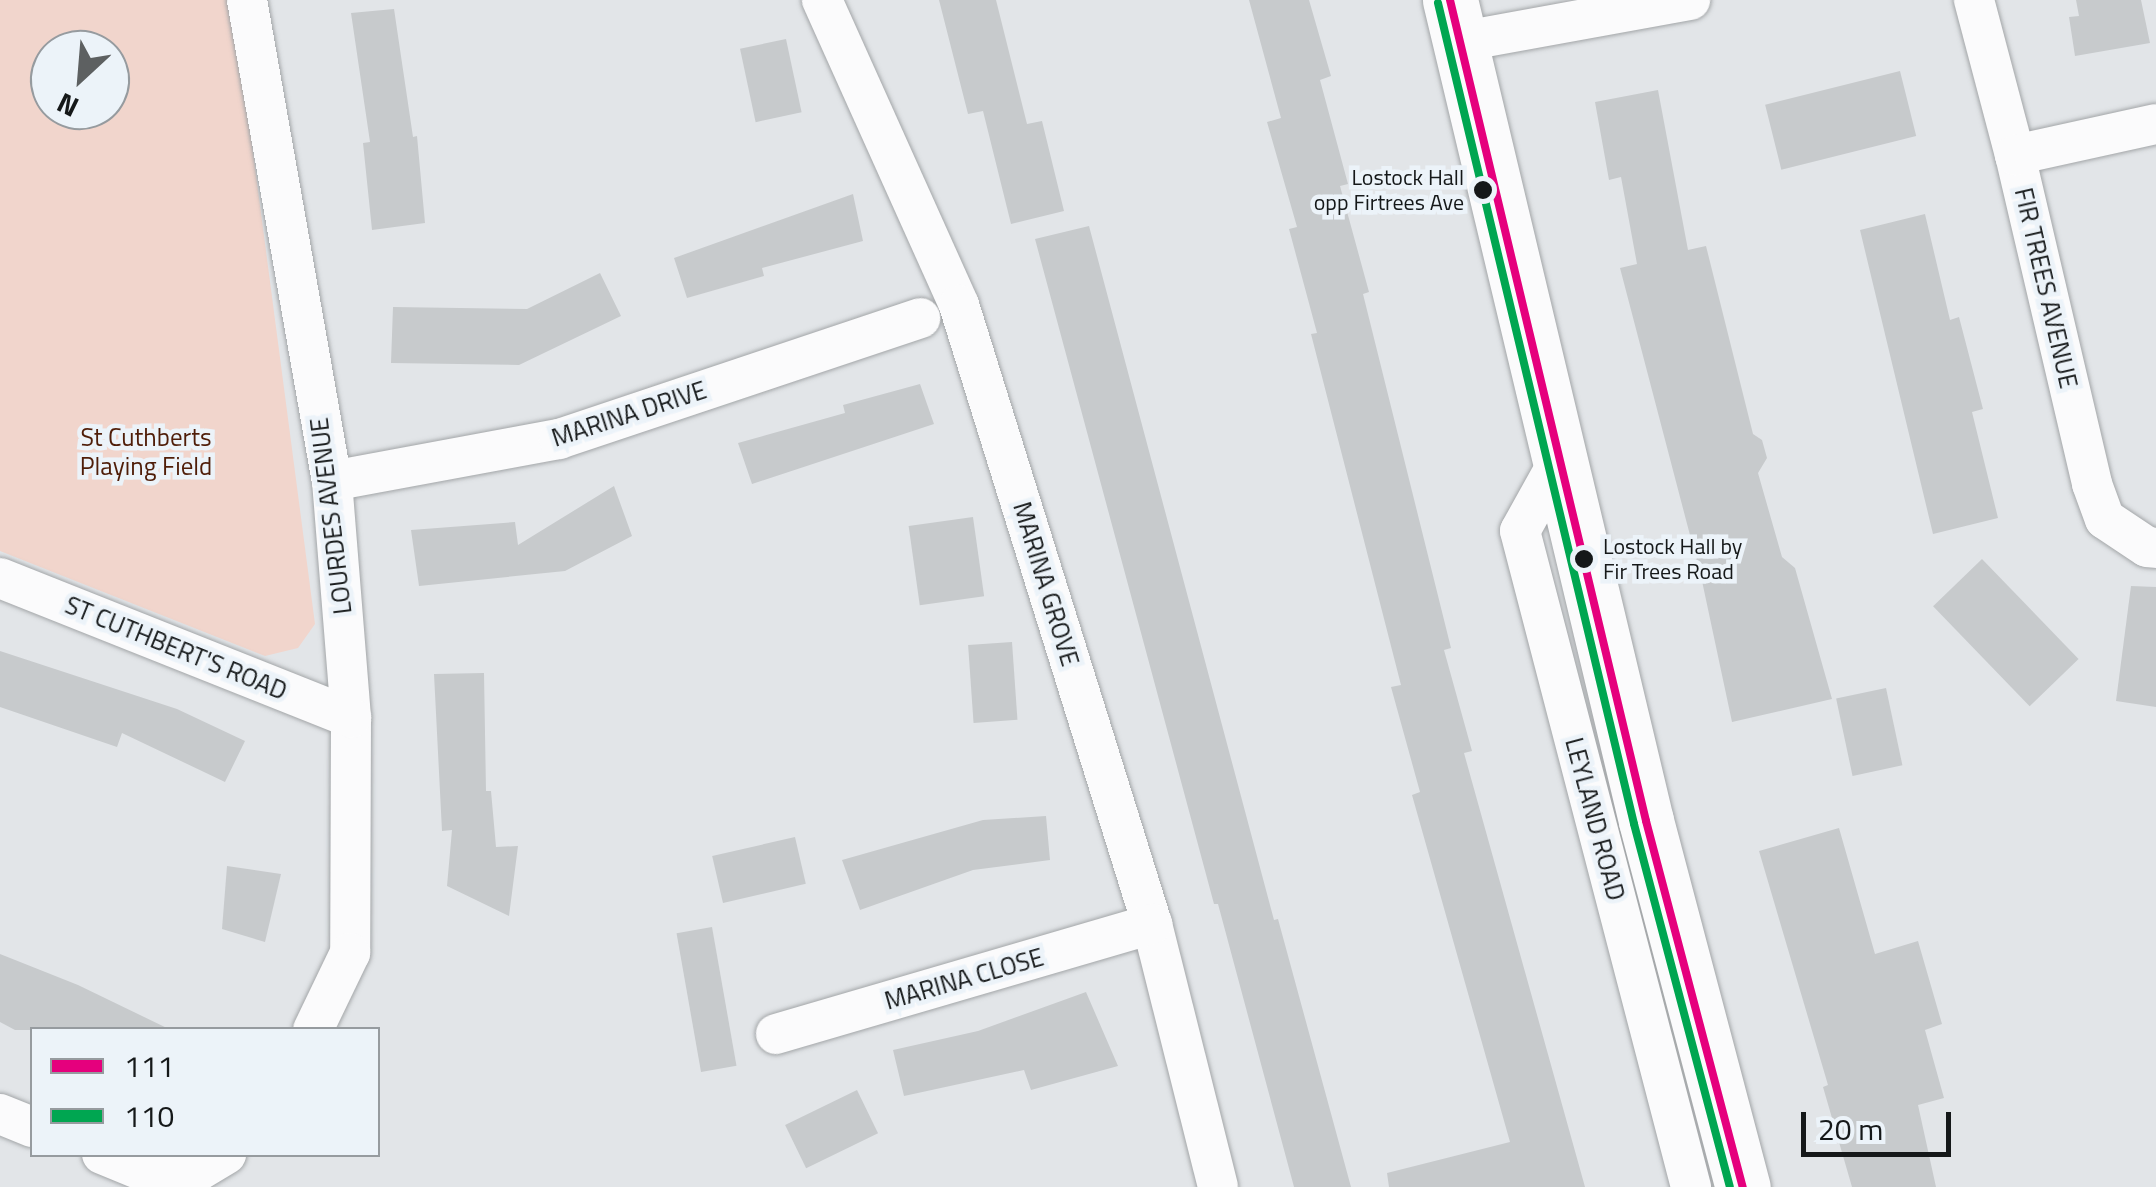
<!DOCTYPE html>
<style>
body{margin:0}
#map{position:relative;width:2156px;height:1187px;overflow:hidden;background:#e2e5e8;font-family:"Titillium Web",sans-serif}
div>[style]{position:absolute}
[style*='--x']{left:calc(var(--x)*1px);top:calc(var(--y)*1px);width:calc(var(--w)*1px);rotate:calc(var(--a)*1deg)}
.green>*{inset:0;background:#f1d5cc}
.building>*{inset:0;background:#c7cacc;transform-origin:0 0}
.roads{filter:drop-shadow(0 0 2px #a3a6a8) drop-shadow(0 0 2px #a3a6a8)}
.minor>*{height:40px;margin:-20px;padding:0 20px;transform-origin:20px;border-radius:20px;background:#fbfbfc}
.secondary>*{height:55px;margin:-27.5px;padding:0 27.5px;transform-origin:27.5px;border-radius:27.5px;background:#fbfbfc}
.bus-1>*{height:8px;margin:-4px;padding:0 4px;transform-origin:4px;border-radius:4px;background:#e5007d}
.bus-2>*{height:8px;margin:-4px;padding:0 4px;transform-origin:4px;border-radius:4px;background:#00a651}
.dots>*{width:28px;height:28px;translate:-50% -50%;box-sizing:border-box;border:5px solid #ecf3f9;border-radius:50%}
span{translate:-50% -50%;white-space:nowrap;text-align:center;line-height:1.15;-webkit-text-stroke:9px #ecf3f9;paint-order:stroke}
.bus-label{font-size:22px;color:#151819}
.right{translate:-100% -50%;text-align:right}
.left{translate:0 -50%;text-align:left}
.street-label{font-size:25px;color:#151819}
.park-label{font-size:25px;color:#4f1d08}
.legend{position:absolute;left:30px;top:1027px;width:350px;height:130px;box-sizing:border-box;background:#ecf3f9;border:2px solid #969b9f;margin:0;padding:12px 18px;list-style:none;font-size:30px;color:#151819}
.legend li{display:flex;align-items:center;gap:20px;height:50px}
.legend b{width:50px;border:2px solid #969b9f}
.north{position:absolute;left:30px;top:30px;width:100px;height:100px;box-sizing:border-box;background:#ecf3f9;border:2px solid #969b9f;border-radius:50%;rotate:206deg;font-size:28px;font-weight:700;line-height:40px;text-align:center;color:#151819}
.north::after{content:'';display:block;margin:auto;width:35px;height:45px;background:#5d6061;clip-path:polygon(50% 0,100% 100%,50% 72%,0 100%)}
.scale{position:absolute;left:1801px;top:1112px;width:150px;height:45px;box-sizing:border-box;border:5px solid #151819;border-top:0;padding-left:12px;font-size:30px;line-height:35px;white-space:nowrap;color:#151819;-webkit-text-stroke:8px #ecf3f9;paint-order:stroke}
</style>
<div id="map">
<div class="green">
<div style="clip-path:polygon(evenodd,0 0,233px 0,315px 624px,298px 648px,265px 656px,0 551px,0 0,50px 50px,110px 50px,110px 110px,50px 110px,50px 50px)"></div>
</div>
<div class="building">
<div style="clip-path:polygon(939px 0,996px 0,1027px 124px,1042px 121px,1064px 211px,1011px 224px,983px 111px,968px 114px)"></div>
<div style="clip-path:polygon(1249px 0,1309px 0,1331px 76px,1320px 80px,1348px 184px,1340px 186px,1369px 292px,1363px 294px,1451px 648px,1444px 650px,1472px 751px,1464px 753px,1585px 1187px,1389px 1187px,1387px 1173px,1510px 1142px,1412px 795px,1420px 792px,1391px 687px,1401px 685px,1311px 334px,1317px 333px,1289px 229px,1297px 227px,1267px 122px,1281px 118px)"></div>
<div style="clip-path:polygon(2076px 0,2141px 0,2150px 43px,2075px 56px,2069px 17px,2079px 16px)"></div>
<div style="clip-path:polygon(394px 9px,413px 137px,417px 136px,425px 223px,372px 230px,363px 143px,370px 142px,351px 13px)"></div>
<div style="left:786px;top:39px;width:75px;height:47px;rotate:78deg"></div>
<div style="left:1900px;top:71px;width:67px;height:139px;rotate:76deg"></div>
<div style="clip-path:polygon(1658px 90px,1688px 250px,1706px 246px,1753px 434px,1762px 440px,1767px 458px,1758px 473px,1782px 557px,1795px 568px,1832px 699px,1732px 722px,1702px 581px,1620px 268px,1637px 264px,1621px 177px,1609px 180px,1595px 102px)"></div>
<div style="clip-path:polygon(853px 194px,863px 241px,762px 268px,764px 276px,687px 298px,674px 258px)"></div>
<div style="clip-path:polygon(1925px 214px,1950px 320px,1959px 317px,1983px 409px,1972px 412px,1998px 518px,1933px 534px,1860px 230px)"></div>
<div style="clip-path:polygon(1089px 226px,1274px 920px,1278px 919px,1351px 1187px,1294px 1187px,1218px 904px,1214px 904px,1035px 239px)"></div>
<div style="clip-path:polygon(600px 273px,621px 316px,519px 365px,391px 363px,393px 307px,527px 309px)"></div>
<div style="clip-path:polygon(920px 384px,934px 424px,752px 484px,738px 443px,845px 413px,843px 405px)"></div>
<div style="clip-path:polygon(614px 486px,632px 536px,565px 571px,419px 586px,411px 530px,515px 522px,518px 545px)"></div>
<div style="left:973px;top:517px;width:80px;height:65px;rotate:82deg"></div>
<div style="left:1982px;top:559px;width:139px;height:68px;rotate:46deg"></div>
<div style="clip-path:polygon(2131px 586px,2156px 587px,2156px 707px,2116px 701px)"></div>
<div style="left:1012px;top:642px;width:78px;height:44px;rotate:86deg"></div>
<div style="clip-path:polygon(0 651px,177px 709px,245px 741px,225px 782px,122px 733px,117px 747px,0 707px)"></div>
<div style="clip-path:polygon(484px 673px,486px 791px,491px 791px,496px 847px,518px 846px,509px 916px,447px 886px,452px 830px,442px 831px,434px 674px)"></div>
<div style="left:1886px;top:688px;width:79px;height:51px;rotate:78deg"></div>
<div style="clip-path:polygon(1046px 816px,1050px 860px,973px 870px,860px 910px,842px 860px,983px 820px)"></div>
<div style="clip-path:polygon(1839px 828px,1875px 954px,1918px 941px,1942px 1024px,1925px 1030px,1944px 1098px,1918px 1105px,1936px 1187px,1852px 1187px,1823px 1087px,1828px 1085px,1759px 851px)"></div>
<div style="left:795px;top:837px;width:48px;height:85px;rotate:77deg"></div>
<div style="clip-path:polygon(227px 866px,281px 874px,265px 942px,222px 929px)"></div>
<div style="left:712px;top:927px;width:141px;height:36px;rotate:80deg"></div>
<div style="clip-path:polygon(0 954px,78px 985px,171px 1030px,15px 1030px,0 1022px)"></div>
<div style="clip-path:polygon(1086px 992px,1118px 1066px,1031px 1090px,1024px 1070px,904px 1096px,893px 1050px,978px 1031px)"></div>
<div style="left:857px;top:1090px;width:48px;height:80px;rotate:64deg"></div>
</div>
<div class="roads">
<div class="minor">
<div style="--x:247;--y:0;--w:488;--a:80"></div>
<div style="--x:332;--y:481;--w:238;--a:85.4"></div>
<div style="--x:351;--y:718;--w:235;--a:90.2"></div>
<div style="--x:350;--y:953;--w:85;--a:115.7"></div>
<div style="--x:822;--y:0;--w:334;--a:65.8"></div>
<div style="--x:959;--y:305;--w:648;--a:72.68"></div>
<div style="--x:1152;--y:924;--w:271;--a:75.9"></div>
<div style="--x:1974;--y:0;--w:160;--a:75.2"></div>
<div style="--x:2015;--y:155;--w:338;--a:76.8"></div>
<div style="--x:2092;--y:484;--w:37;--a:70"></div>
<div style="--x:2105;--y:519;--w:50;--a:33.7"></div>
<div style="--x:2147;--y:547;--w:9;--a:6"></div>
<div style="--x:1458;--y:42;--w:236;--a:-10.3"></div>
<div style="--x:2015;--y:155;--w:144;--a:-12.4"></div>
<div style="--x:1560;--y:459;--w:82;--a:119.1"></div>
<div style="--x:1520;--y:531;--w:678;--a:75.39"></div>
<div style="--x:332;--y:481;--w:231;--a:-10.5"></div>
<div style="--x:559;--y:439;--w:381;--a:-18.5"></div>
<div style="--x:0;--y:578;--w:378;--a:21.7"></div>
<div style="--x:776;--y:1034;--w:392;--a:-16.3"></div>
<div style="--x:0;--y:1114;--w:35;--a:22"></div>
<div style="--x:102;--y:1154;--w:50;--a:22.4"></div>
<div style="--x:148;--y:1173;--w:50;--a:-2.3"></div>
<div style="--x:198;--y:1171;--w:33;--a:-31"></div>
</div>
<div class="secondary">
<div style="--x:1450;--y:0;--w:844;--a:76.57"></div>
<div style="--x:1646;--y:821;--w:379;--a:75.2"></div>
</div>
</div>
<div class="bus-1">
<div style="--x:1450;--y:0;--w:844;--a:76.57"></div>
<div style="--x:1646;--y:821;--w:379;--a:75.2"></div>
</div>
<div class="bus-2">
<div style="--x:1438;--y:3;--w:844;--a:76.57"></div>
<div style="--x:1634;--y:824;--w:375;--a:75.2"></div>
</div>
<div class="dots">
<div style="left:1483px;top:190px;background:#151819"></div>
<div style="left:1584px;top:559px;background:#151819"></div>
</div>
<div class="bus-label">
<span class="right" style="left:1464px;top:190px">Lostock Hall<br>opp Firtrees Ave</span>
<span class="left" style="left:1603px;top:559px">Lostock Hall by<br>Fir Trees Road</span>
</div>
<div class="street-label">
<span style="left:2046px;top:288px;rotate:77deg">FIR TREES AVENUE</span>
<span style="left:629px;top:414px;rotate:-18deg">MARINA DRIVE</span>
<span style="left:331px;top:516px;rotate:-97deg">LOURDES AVENUE</span>
<span style="left:1046px;top:584px;rotate:73deg">MARINA GROVE</span>
<span style="left:176px;top:648px;rotate:22deg">ST CUTHBERT'S ROAD</span>
<span style="left:1595px;top:819px;rotate:75deg">LEYLAND ROAD</span>
<span style="left:964px;top:979px;rotate:-16deg">MARINA CLOSE</span>
</div>
<div class="park-label">
<span style="left:146px;top:452px">St Cuthberts<br>Playing Field</span>
</div>
<ul class="legend">
<li><b style="height:12px;background:#e5007d"></b>111</li>
<li><b style="height:12px;background:#00a651"></b>110</li>
</ul>
<div class="north">N</div>
<div class="scale">20 m</div>
</div>
